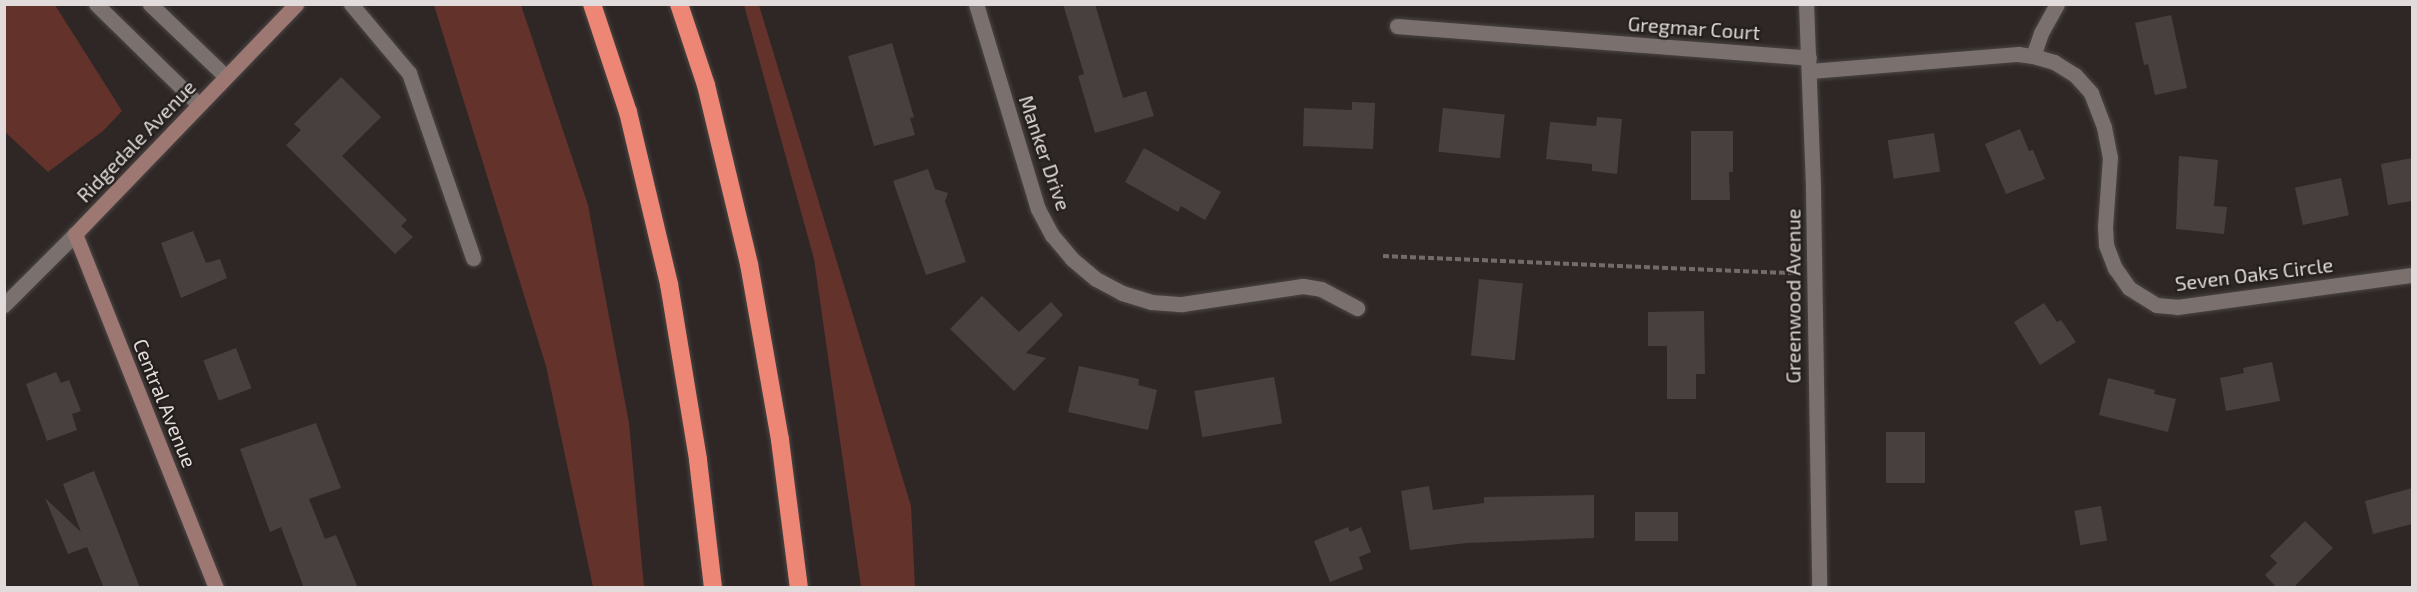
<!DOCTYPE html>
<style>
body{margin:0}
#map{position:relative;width:2417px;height:592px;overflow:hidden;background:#2e2726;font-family:"Exo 2",sans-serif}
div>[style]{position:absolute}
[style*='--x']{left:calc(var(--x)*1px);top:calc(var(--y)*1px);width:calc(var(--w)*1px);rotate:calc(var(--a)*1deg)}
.green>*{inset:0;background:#63322b}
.building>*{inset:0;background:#48403e;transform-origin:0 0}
.path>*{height:4px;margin-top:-2px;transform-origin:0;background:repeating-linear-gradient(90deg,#726b6a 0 6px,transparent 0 9px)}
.roads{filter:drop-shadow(0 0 2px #4b4544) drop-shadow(0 0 2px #4b4544)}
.service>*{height:15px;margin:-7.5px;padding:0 7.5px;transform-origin:7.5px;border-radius:7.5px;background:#7a716f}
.minor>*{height:15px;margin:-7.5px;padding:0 7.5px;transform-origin:7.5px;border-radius:7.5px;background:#7a716f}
.tertiary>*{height:15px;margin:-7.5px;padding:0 7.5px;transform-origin:7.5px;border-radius:7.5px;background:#7a716f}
.secondary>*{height:15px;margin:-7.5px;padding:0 7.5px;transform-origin:7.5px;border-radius:7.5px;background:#9d7771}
.motorway>*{height:18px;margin:-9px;padding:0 9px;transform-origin:9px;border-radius:9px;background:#ee8675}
span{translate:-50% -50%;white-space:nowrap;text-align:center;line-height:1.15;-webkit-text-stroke:4.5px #241e1c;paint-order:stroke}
.street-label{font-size:20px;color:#e1dcdb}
.frame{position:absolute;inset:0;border:6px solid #e1dcdb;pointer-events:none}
</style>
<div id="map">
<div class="green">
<div style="clip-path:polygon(4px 5px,55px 5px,122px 111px,103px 131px,48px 172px,5px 132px)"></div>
<div style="clip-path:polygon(434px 5px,521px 5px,588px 205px,629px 423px,644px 587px,593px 587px,546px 366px)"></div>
<div style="clip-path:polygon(744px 5px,759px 5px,911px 506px,915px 587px,861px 587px,814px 259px)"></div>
</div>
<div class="building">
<div style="clip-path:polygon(1063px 4px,1095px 4px,1123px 98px,1146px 91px,1154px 116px,1095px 133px,1078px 76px,1084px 74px)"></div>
<div style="clip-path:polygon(2171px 15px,2187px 88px,2155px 95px,2148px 64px,2144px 65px,2135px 23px)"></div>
<div style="clip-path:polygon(892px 43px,914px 117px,910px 118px,915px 135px,874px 146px,848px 56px)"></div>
<div style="clip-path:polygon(341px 77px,381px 117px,342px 156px,407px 220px,401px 226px,413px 237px,395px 254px,286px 145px,301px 130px,294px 124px)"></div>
<div style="clip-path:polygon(1352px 102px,1375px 103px,1373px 149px,1303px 146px,1304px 108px,1352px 110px)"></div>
<div style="left:1443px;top:108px;width:62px;height:44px;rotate:6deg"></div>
<div style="clip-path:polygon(1597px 117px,1622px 119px,1617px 174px,1592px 171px,1592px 164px,1546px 159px,1550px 122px,1596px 126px)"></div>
<div style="clip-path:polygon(2020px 129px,2029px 151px,2033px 150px,2045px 179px,2006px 194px,1985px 144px)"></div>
<div style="clip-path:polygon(1691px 131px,1733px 131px,1733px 172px,1729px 172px,1730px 200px,1691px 200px)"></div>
<div style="left:1934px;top:133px;width:39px;height:47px;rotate:81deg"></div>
<div style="clip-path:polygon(1144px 148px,1221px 192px,1205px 220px,1181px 206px,1178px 212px,1125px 182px)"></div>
<div style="clip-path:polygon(2179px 156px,2218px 160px,2214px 206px,2227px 207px,2224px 234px,2176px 229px)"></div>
<div style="clip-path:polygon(2412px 158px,2412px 201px,2388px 205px,2381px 164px)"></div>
<div style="clip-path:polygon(928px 169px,935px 189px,948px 193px,945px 201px,966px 262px,926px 275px,893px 181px)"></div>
<div style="left:2341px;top:178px;width:38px;height:47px;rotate:78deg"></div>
<div style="clip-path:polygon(193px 231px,206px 263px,220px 259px,227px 278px,181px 298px,161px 243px)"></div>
<div style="left:1479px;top:279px;width:44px;height:77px;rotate:6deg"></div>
<div style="clip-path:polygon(982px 296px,1019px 332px,1051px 302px,1063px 315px,1026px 353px,1046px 358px,1014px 391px,950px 329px)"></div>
<div style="clip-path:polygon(2044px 303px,2057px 322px,2061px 320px,2076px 342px,2040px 365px,2014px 322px)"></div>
<div style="clip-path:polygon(1704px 311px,1705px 374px,1696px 374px,1696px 399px,1667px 399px,1667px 346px,1648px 346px,1648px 312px)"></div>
<div style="left:236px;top:348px;width:43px;height:35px;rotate:69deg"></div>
<div style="clip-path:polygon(2272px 362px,2280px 401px,2226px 411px,2220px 378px,2244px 373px,2243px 368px)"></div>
<div style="clip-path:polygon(1079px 366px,1139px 379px,1138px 385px,1157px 390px,1148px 430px,1068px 412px)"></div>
<div style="clip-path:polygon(56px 372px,61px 383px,69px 380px,81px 411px,72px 414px,77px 430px,47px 441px,26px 384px)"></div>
<div style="left:1274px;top:377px;width:47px;height:81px;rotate:80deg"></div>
<div style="clip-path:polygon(2108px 378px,2155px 390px,2154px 394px,2176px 399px,2168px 432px,2099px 415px)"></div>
<div style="clip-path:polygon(316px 423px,341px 488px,309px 499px,325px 539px,336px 535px,358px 588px,304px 588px,281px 527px,270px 532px,240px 449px)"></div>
<div style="left:1886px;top:432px;width:39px;height:51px"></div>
<div style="clip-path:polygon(94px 471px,119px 534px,140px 588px,104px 588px,87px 547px,68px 554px,45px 498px,81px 532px,63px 484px)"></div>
<div style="clip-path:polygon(1429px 486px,1433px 510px,1484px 503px,1484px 497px,1594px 495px,1594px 538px,1466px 543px,1410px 550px,1401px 491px)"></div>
<div style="clip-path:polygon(2412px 488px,2412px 524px,2373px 534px,2365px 501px)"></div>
<div style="left:2101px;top:506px;width:35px;height:27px;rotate:80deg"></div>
<div style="left:1635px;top:512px;width:43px;height:29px"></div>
<div style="clip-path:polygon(2305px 521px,2333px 548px,2293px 588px,2277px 588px,2265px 575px,2277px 563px,2270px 556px)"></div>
<div style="clip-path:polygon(1348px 527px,1350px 532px,1361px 527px,1371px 552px,1359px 557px,1363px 569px,1330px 582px,1314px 541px)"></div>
</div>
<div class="path">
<div style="--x:1383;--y:256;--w:412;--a:2.4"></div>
</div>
<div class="roads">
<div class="service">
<div style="--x:351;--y:4;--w:90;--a:50"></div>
<div style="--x:409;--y:73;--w:196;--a:70.9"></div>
</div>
<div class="minor">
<div style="--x:96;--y:4;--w:144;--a:44.4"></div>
<div style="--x:150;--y:4;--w:105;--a:43.8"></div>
<div style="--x:976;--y:4;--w:214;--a:73.2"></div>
<div style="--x:1038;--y:209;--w:30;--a:62"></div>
<div style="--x:1052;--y:235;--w:31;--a:50"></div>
<div style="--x:1072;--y:259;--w:31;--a:40"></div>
<div style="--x:1096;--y:279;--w:30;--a:28"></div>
<div style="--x:1122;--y:293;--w:30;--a:17"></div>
<div style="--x:1151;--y:302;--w:31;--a:4"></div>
<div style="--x:1182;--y:304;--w:122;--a:-8.5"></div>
<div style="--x:1303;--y:286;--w:18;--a:9"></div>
<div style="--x:1321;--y:289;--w:41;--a:27.8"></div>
<div style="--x:2057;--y:4;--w:33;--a:119"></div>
<div style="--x:2041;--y:33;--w:24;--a:109"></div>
<div style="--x:2033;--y:56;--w:22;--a:16"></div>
<div style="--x:2054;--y:62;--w:25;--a:32"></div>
<div style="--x:2075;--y:75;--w:24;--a:48"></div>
<div style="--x:2091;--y:93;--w:36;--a:69"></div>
<div style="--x:2104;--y:127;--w:31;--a:79"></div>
<div style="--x:2110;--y:157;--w:69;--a:94.1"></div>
<div style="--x:2105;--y:226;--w:19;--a:87"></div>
<div style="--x:2106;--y:245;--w:25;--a:69"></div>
<div style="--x:2115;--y:268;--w:24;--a:55"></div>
<div style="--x:2129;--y:288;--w:32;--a:32"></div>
<div style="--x:2156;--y:305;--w:21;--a:5"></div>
<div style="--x:2177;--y:307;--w:237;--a:-7.8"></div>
<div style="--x:1397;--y:26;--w:413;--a:4.4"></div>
<div style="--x:1810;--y:71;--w:209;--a:-4.7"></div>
<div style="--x:2018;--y:54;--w:15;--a:8"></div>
</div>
<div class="tertiary">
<div style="--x:1806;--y:4;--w:186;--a:87.8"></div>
<div style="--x:1813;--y:190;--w:398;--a:89.1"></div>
<div style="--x:4;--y:305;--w:100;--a:-45"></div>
</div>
<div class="secondary">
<div style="--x:216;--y:588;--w:381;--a:-111.7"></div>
<div style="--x:75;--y:234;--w:319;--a:-46.1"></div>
</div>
<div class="motorway">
<div style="--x:592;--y:4;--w:114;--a:71.6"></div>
<div style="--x:628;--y:112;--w:177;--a:76.6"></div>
<div style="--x:669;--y:284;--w:178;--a:80.6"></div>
<div style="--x:698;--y:460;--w:129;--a:83.3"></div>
<div style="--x:679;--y:4;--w:85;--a:71.6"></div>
<div style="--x:706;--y:85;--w:184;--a:76.5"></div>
<div style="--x:749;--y:264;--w:179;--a:80"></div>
<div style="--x:780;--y:440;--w:149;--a:82.7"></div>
</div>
</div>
<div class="street-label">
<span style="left:1694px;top:28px;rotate:4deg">Gregmar Court</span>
<span style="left:136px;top:141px;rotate:-46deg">Ridgedale Avenue</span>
<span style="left:1045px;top:153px;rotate:71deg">Manker Drive</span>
<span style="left:2254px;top:274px;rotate:-7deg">Seven Oaks Circle</span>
<span style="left:1793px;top:296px;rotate:-90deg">Greenwood Avenue</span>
<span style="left:165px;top:403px;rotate:68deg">Central Avenue</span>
</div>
<div class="frame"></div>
</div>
